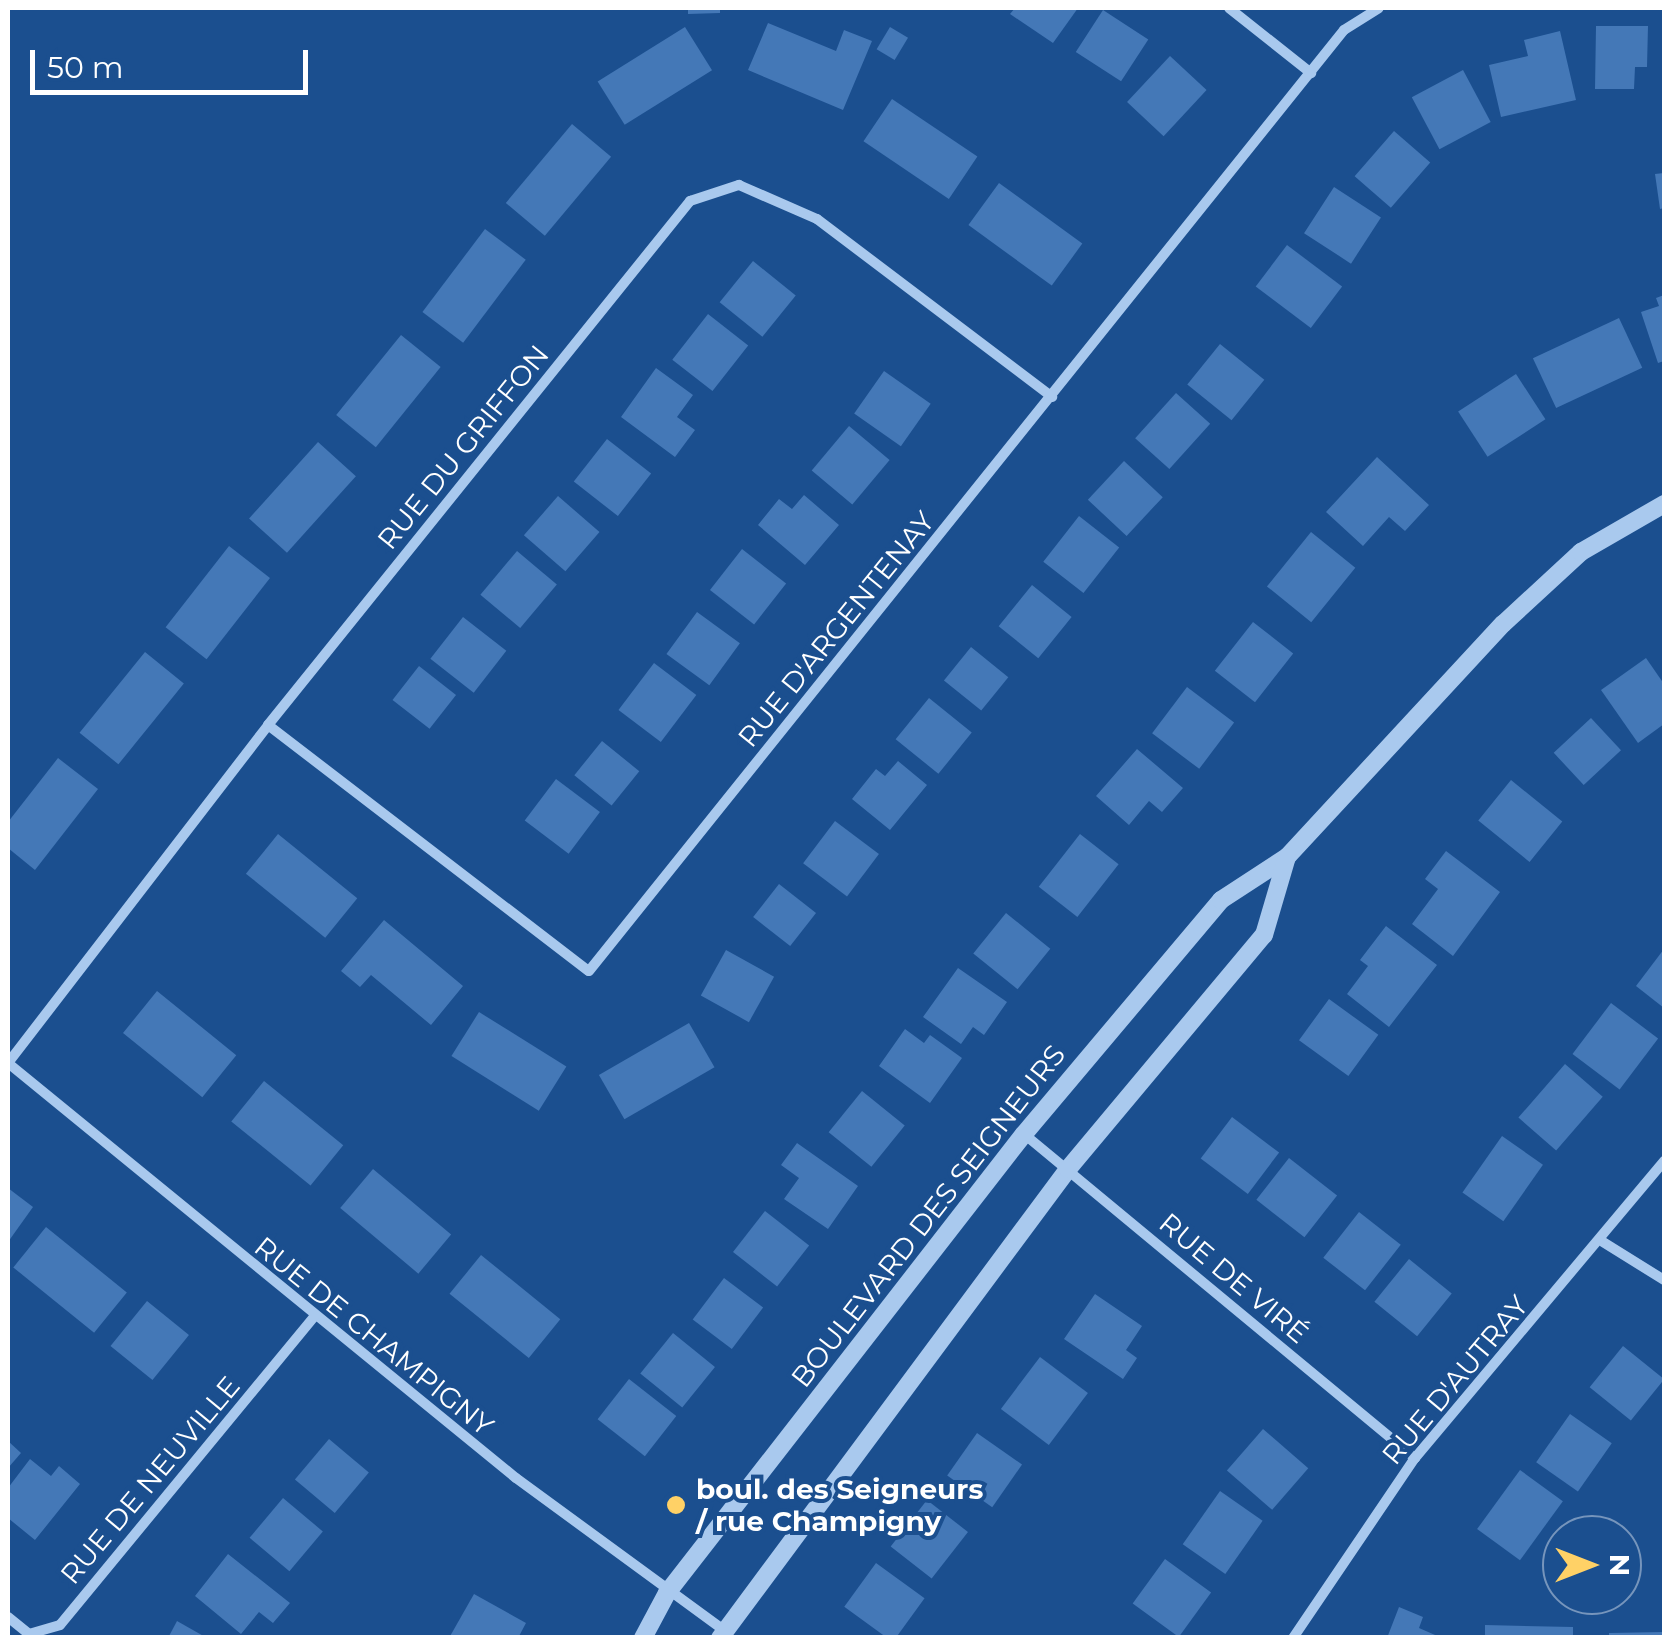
<!DOCTYPE html>
<meta charset="utf-8">
<style>
body{margin:0}
#map{position:relative;width:1672px;height:1645px;overflow:hidden;background:#1b4f8f;font-family:Montserrat,sans-serif}
div>[style]{position:absolute}
[style*='--x']{left:calc(var(--x)*1px);top:calc(var(--y)*1px);width:calc(var(--w)*1px);rotate:calc(var(--a)*1deg)}
.building>*{inset:0;background:#4478b7;transform-origin:0 0}
.minor>*{height:10px;margin:-5px;padding:0 5px;transform-origin:5px;border-radius:5px;background:#a9c9ee}
.tertiary>*{height:18px;margin:-9px;padding:0 9px;transform-origin:9px;border-radius:9px;background:#a9c9ee}
.dots>*{width:28px;height:28px;translate:-50% -50%;box-sizing:border-box;border:5px solid #1b4f8f;border-radius:50%}
span{translate:-50% -50%;white-space:nowrap;text-align:center;line-height:1.15;-webkit-text-stroke:8px #1b4f8f;paint-order:stroke}
.street-label{font-size:28px;color:#fff}
.poi-label{font-size:28px;color:#fff;font-weight:700}
.left{translate:0 -50%;text-align:left}
.frame{position:absolute;inset:0;border:10px solid #fff;pointer-events:none}
.north{position:absolute;left:1542px;top:1515px;width:100px;height:100px;box-sizing:border-box;background:#1b4f8f;border:2px solid #7695bc;border-radius:50%;rotate:90deg;font-size:28px;font-weight:700;line-height:40px;text-align:center;color:#fff}
.north::after{content:'';display:block;margin:auto;width:35px;height:45px;background:#ffd166;clip-path:polygon(50% 0,100% 100%,50% 72%,0 100%)}
.scale{position:absolute;left:30px;top:50px;width:278px;height:45px;box-sizing:border-box;border:5px solid #fff;border-top:0;padding-left:12px;font-size:30px;line-height:35px;white-space:nowrap;color:#fff;-webkit-text-stroke:8px #1b4f8f;paint-order:stroke}
</style>
<div id="map">
<div class="building">
<div style="clip-path:polygon(688px 8px,720px 8px,720px 13px,688px 14px)"></div>
<div style="clip-path:polygon(1015px 8px,1078px 8px,1053px 43px,1010px 14px)"></div>
<div style="left:1103px;top:10px;width:54px;height:50px;rotate:33deg"></div>
<div style="clip-path:polygon(768px 23px,836px 51px,844px 30px,872px 41px,843px 110px,748px 70px)"></div>
<div style="clip-path:polygon(1596px 26px,1648px 26px,1647px 67px,1635px 67px,1634px 89px,1595px 89px)"></div>
<div style="left:685px;top:27px;width:51px;height:103px;rotate:58deg"></div>
<div style="left:890px;top:27px;width:21px;height:26px;rotate:31deg"></div>
<div style="clip-path:polygon(1560px 31px,1576px 100px,1501px 117px,1489px 65px,1528px 56px,1524px 40px)"></div>
<div style="left:1170px;top:56px;width:50px;height:63px;rotate:43deg"></div>
<div style="left:1463px;top:70px;width:59px;height:58px;rotate:62deg"></div>
<div style="left:892px;top:99px;width:103px;height:51px;rotate:34deg"></div>
<div style="left:572px;top:124px;width:51px;height:103px;rotate:40deg"></div>
<div style="left:1394px;top:131px;width:48px;height:60px;rotate:41deg"></div>
<div style="clip-path:polygon(1664px 173px,1664px 208px,1660px 209px,1655px 174px)"></div>
<div style="left:999px;top:183px;width:103px;height:52px;rotate:36deg"></div>
<div style="left:1334px;top:187px;width:56px;height:55px;rotate:33deg"></div>
<div style="left:485px;top:229px;width:51px;height:104px;rotate:37deg"></div>
<div style="left:1287px;top:245px;width:69px;height:52px;rotate:37deg"></div>
<div style="left:753px;top:261px;width:55px;height:53px;rotate:39deg"></div>
<div style="clip-path:polygon(1664px 295px,1664px 361px,1658px 363px,1641px 312px,1659px 306px,1656px 298px)"></div>
<div style="left:708px;top:314px;width:51px;height:58px;rotate:38deg"></div>
<div style="left:1619px;top:318px;width:55px;height:95px;rotate:65deg"></div>
<div style="left:401px;top:335px;width:51px;height:103px;rotate:39deg"></div>
<div style="left:1220px;top:344px;width:57px;height:52px;rotate:39deg"></div>
<div style="clip-path:polygon(656px 368px,693px 395px,677px 417px,695px 430px,675px 457px,621px 417px)"></div>
<div style="left:884px;top:371px;width:57px;height:52px;rotate:35deg"></div>
<div style="left:1516px;top:374px;width:54px;height:69px;rotate:57deg"></div>
<div style="left:1176px;top:393px;width:46px;height:61px;rotate:42deg"></div>
<div style="left:849px;top:426px;width:53px;height:58px;rotate:40deg"></div>
<div style="left:607px;top:439px;width:56px;height:54px;rotate:38deg"></div>
<div style="left:318px;top:442px;width:51px;height:103px;rotate:42deg"></div>
<div style="clip-path:polygon(1377px 457px,1429px 505px,1405px 531px,1389px 517px,1363px 546px,1326px 512px)"></div>
<div style="left:1124px;top:461px;width:53px;height:53px;rotate:43deg"></div>
<div style="clip-path:polygon(804px 495px,839px 525px,805px 565px,758px 525px,779px 499px,792px 509px)"></div>
<div style="left:558px;top:496px;width:55px;height:52px;rotate:41deg"></div>
<div style="left:1079px;top:516px;width:51px;height:58px;rotate:38deg"></div>
<div style="left:1311px;top:532px;width:57px;height:70px;rotate:39deg"></div>
<div style="left:229px;top:546px;width:52px;height:103px;rotate:38deg"></div>
<div style="left:742px;top:549px;width:56px;height:52px;rotate:38deg"></div>
<div style="left:517px;top:551px;width:52px;height:57px;rotate:40deg"></div>
<div style="left:1032px;top:585px;width:51px;height:53px;rotate:39deg"></div>
<div style="left:697px;top:612px;width:53px;height:52px;rotate:36deg"></div>
<div style="left:463px;top:617px;width:55px;height:53px;rotate:38deg"></div>
<div style="left:1253px;top:622px;width:51px;height:62px;rotate:38deg"></div>
<div style="left:971px;top:647px;width:48px;height:43px;rotate:39deg"></div>
<div style="left:145px;top:652px;width:50px;height:104px;rotate:39deg"></div>
<div style="clip-path:polygon(1646px 658px,1664px 684px,1664px 724px,1638px 743px,1601px 690px)"></div>
<div style="left:654px;top:663px;width:53px;height:59px;rotate:37deg"></div>
<div style="left:419px;top:666px;width:47px;height:43px;rotate:38deg"></div>
<div style="left:1187px;top:687px;width:59px;height:58px;rotate:37deg"></div>
<div style="left:929px;top:698px;width:55px;height:53px;rotate:39deg"></div>
<div style="left:1591px;top:718px;width:44px;height:51px;rotate:47deg"></div>
<div style="left:602px;top:741px;width:48px;height:44px;rotate:39deg"></div>
<div style="clip-path:polygon(1137px 749px,1183px 788px,1162px 812px,1149px 801px,1129px 825px,1096px 796px)"></div>
<div style="clip-path:polygon(58px 758px,98px 789px,35px 870px,8px 848px,8px 822px)"></div>
<div style="clip-path:polygon(898px 761px,927px 785px,890px 830px,852px 799px,876px 769px,885px 776px)"></div>
<div style="left:556px;top:779px;width:55px;height:52px;rotate:37deg"></div>
<div style="left:1511px;top:780px;width:66px;height:52px;rotate:39deg"></div>
<div style="left:835px;top:821px;width:55px;height:53px;rotate:37deg"></div>
<div style="left:278px;top:834px;width:102px;height:51px;rotate:39deg"></div>
<div style="left:1080px;top:834px;width:49px;height:67px;rotate:38deg"></div>
<div style="clip-path:polygon(1446px 851px,1500px 892px,1453px 956px,1412px 924px,1438px 889px,1425px 879px)"></div>
<div style="left:779px;top:884px;width:47px;height:42px;rotate:38deg"></div>
<div style="left:1006px;top:913px;width:57px;height:52px;rotate:39deg"></div>
<div style="clip-path:polygon(384px 920px,463px 986px,431px 1025px,371px 975px,360px 987px,341px 971px)"></div>
<div style="clip-path:polygon(1386px 926px,1437px 965px,1389px 1027px,1347px 994px,1368px 966px,1360px 960px)"></div>
<div style="clip-path:polygon(1664px 949px,1664px 1008px,1636px 986px)"></div>
<div style="left:726px;top:950px;width:55px;height:52px;rotate:29deg"></div>
<div style="clip-path:polygon(958px 968px,1007px 1002px,984px 1035px,973px 1027px,961px 1044px,923px 1017px)"></div>
<div style="left:157px;top:991px;width:102px;height:54px;rotate:39deg"></div>
<div style="left:1329px;top:999px;width:61px;height:51px;rotate:36deg"></div>
<div style="left:1611px;top:1003px;width:59px;height:64px;rotate:37deg"></div>
<div style="left:479px;top:1012px;width:103px;height:52px;rotate:32deg"></div>
<div style="left:689px;top:1023px;width:51px;height:104px;rotate:60deg"></div>
<div style="clip-path:polygon(905px 1029px,924px 1043px,930px 1035px,962px 1058px,930px 1103px,879px 1066px)"></div>
<div style="left:1565px;top:1064px;width:50px;height:71px;rotate:41deg"></div>
<div style="left:264px;top:1081px;width:102px;height:52px;rotate:39deg"></div>
<div style="left:862px;top:1091px;width:55px;height:53px;rotate:39deg"></div>
<div style="left:1232px;top:1117px;width:59px;height:52px;rotate:37deg"></div>
<div style="left:1502px;top:1136px;width:50px;height:69px;rotate:35deg"></div>
<div style="clip-path:polygon(797px 1143px,858px 1186px,828px 1229px,784px 1199px,799px 1178px,781px 1165px)"></div>
<div style="left:1289px;top:1158px;width:61px;height:53px;rotate:38deg"></div>
<div style="left:373px;top:1169px;width:102px;height:51px;rotate:40deg"></div>
<div style="clip-path:polygon(8px 1188px,33px 1207px,8px 1242px)"></div>
<div style="left:765px;top:1211px;width:56px;height:52px;rotate:38deg"></div>
<div style="left:1359px;top:1212px;width:53px;height:58px;rotate:38deg"></div>
<div style="left:46px;top:1227px;width:104px;height:52px;rotate:39deg"></div>
<div style="left:481px;top:1255px;width:102px;height:50px;rotate:39deg"></div>
<div style="left:1409px;top:1259px;width:55px;height:55px;rotate:39deg"></div>
<div style="left:724px;top:1278px;width:49px;height:52px;rotate:37deg"></div>
<div style="clip-path:polygon(1095px 1294px,1142px 1326px,1126px 1350px,1137px 1358px,1123px 1379px,1064px 1339px)"></div>
<div style="left:147px;top:1301px;width:54px;height:58px;rotate:39deg"></div>
<div style="left:673px;top:1333px;width:54px;height:52px;rotate:39deg"></div>
<div style="left:1623px;top:1346px;width:53px;height:53px;rotate:39deg"></div>
<div style="left:1040px;top:1357px;width:60px;height:65px;rotate:37deg"></div>
<div style="left:629px;top:1379px;width:60px;height:51px;rotate:38deg"></div>
<div style="left:1570px;top:1414px;width:51px;height:59px;rotate:35deg"></div>
<div style="left:1263px;top:1429px;width:60px;height:55px;rotate:41deg"></div>
<div style="left:977px;top:1433px;width:55px;height:52px;rotate:35deg"></div>
<div style="left:329px;top:1439px;width:52px;height:53px;rotate:40deg"></div>
<div style="clip-path:polygon(8px 1441px,21px 1453px,8px 1468px)"></div>
<div style="clip-path:polygon(30px 1459px,51px 1476px,59px 1466px,80px 1484px,35px 1540px,8px 1518px,8px 1488px)"></div>
<div style="left:1520px;top:1470px;width:53px;height:73px;rotate:36deg"></div>
<div style="left:1220px;top:1491px;width:52px;height:65px;rotate:35deg"></div>
<div style="left:283px;top:1498px;width:52px;height:52px;rotate:40deg"></div>
<div style="left:927px;top:1500px;width:52px;height:59px;rotate:38deg"></div>
<div style="clip-path:polygon(228px 1554px,290px 1603px,273px 1623px,259px 1612px,241px 1634px,195px 1596px)"></div>
<div style="left:1165px;top:1559px;width:57px;height:55px;rotate:36deg"></div>
<div style="left:876px;top:1563px;width:60px;height:54px;rotate:36deg"></div>
<div style="clip-path:polygon(474px 1594px,526px 1623px,518px 1638px,449px 1638px)"></div>
<div style="clip-path:polygon(1399px 1607px,1423px 1617px,1419px 1628px,1442px 1638px,1387px 1638px)"></div>
<div style="clip-path:polygon(177px 1621px,207px 1638px,168px 1638px)"></div>
<div style="clip-path:polygon(1485px 1625px,1573px 1627px,1573px 1638px,1485px 1638px)"></div>
<div style="clip-path:polygon(1664px 1632px,1664px 1638px,1609px 1638px,1609px 1633px)"></div>
</div>
<div class="minor">
<div style="--x:1229;--y:8;--w:105;--a:38.4"></div>
<div style="--x:268;--y:725;--w:404;--a:37.5"></div>
<div style="--x:589;--y:971;--w:1206;--a:-51.26"></div>
<div style="--x:1344;--y:30;--w:41;--a:-32.2"></div>
<div style="--x:8;--y:1063;--w:426;--a:-52.4"></div>
<div style="--x:268;--y:725;--w:673;--a:-51.15"></div>
<div style="--x:690;--y:201;--w:52;--a:-18.1"></div>
<div style="--x:739;--y:185;--w:85;--a:23.6"></div>
<div style="--x:817;--y:219;--w:295;--a:37.1"></div>
<div style="--x:8;--y:1063;--w:656;--a:39.25"></div>
<div style="--x:516;--y:1478;--w:258;--a:36.2"></div>
<div style="--x:1024;--y:1134;--w:508;--a:39.65"></div>
<div style="--x:1603;--y:1242;--w:72;--a:31.9"></div>
<div style="--x:8;--y:1617;--w:27;--a:39"></div>
<div style="--x:29;--y:1634;--w:32;--a:-16"></div>
<div style="--x:60;--y:1625;--w:398;--a:-50.5"></div>
<div style="--x:1293;--y:1638;--w:217;--a:-55.9"></div>
<div style="--x:1415;--y:1458;--w:388;--a:-50"></div>
</div>
<div class="tertiary">
<div style="--x:643;--y:1638;--w:51;--a:-61.9"></div>
<div style="--x:667;--y:1593;--w:581;--a:-52.13"></div>
<div style="--x:1024;--y:1134;--w:306;--a:-49.9"></div>
<div style="--x:1221;--y:900;--w:79;--a:-33.1"></div>
<div style="--x:1287;--y:857;--w:318;--a:-47.2"></div>
<div style="--x:1503;--y:624;--w:106;--a:-42.7"></div>
<div style="--x:1581;--y:552;--w:96;--a:-30"></div>
<div style="--x:720;--y:1638;--w:584;--a:-53.42"></div>
<div style="--x:1068;--y:1169;--w:305;--a:-50.1"></div>
<div style="--x:1264;--y:935;--w:81;--a:-73.6"></div>
</div>
<div class="dots">
<div style="left:676px;top:1505px;background:#ffd166"></div>
</div>
<div class="street-label">
<span style="left:463px;top:447px;rotate:-51deg">RUE DU GRIFFON</span>
<span style="left:836px;top:629px;rotate:-51deg">RUE D'ARGENTENAY</span>
<span style="left:928px;top:1216px;rotate:-52deg">BOULEVARD DES SEIGNEURS</span>
<span style="left:1234px;top:1278px;rotate:40deg">RUE DE VIRÉ</span>
<span style="left:374px;top:1336px;rotate:39deg">RUE DE CHAMPIGNY</span>
<span style="left:1455px;top:1380px;rotate:-50deg">RUE D'AUTRAY</span>
<span style="left:150px;top:1480px;rotate:-50deg">RUE DE NEUVILLE</span>
</div>
<div class="poi-label">
<span class="left" style="left:696px;top:1505px">boul. des Seigneurs<br>/ rue Champigny</span>
</div>
<div class="frame"></div>
<div class="north">N</div>
<div class="scale">50 m</div>
</div>
